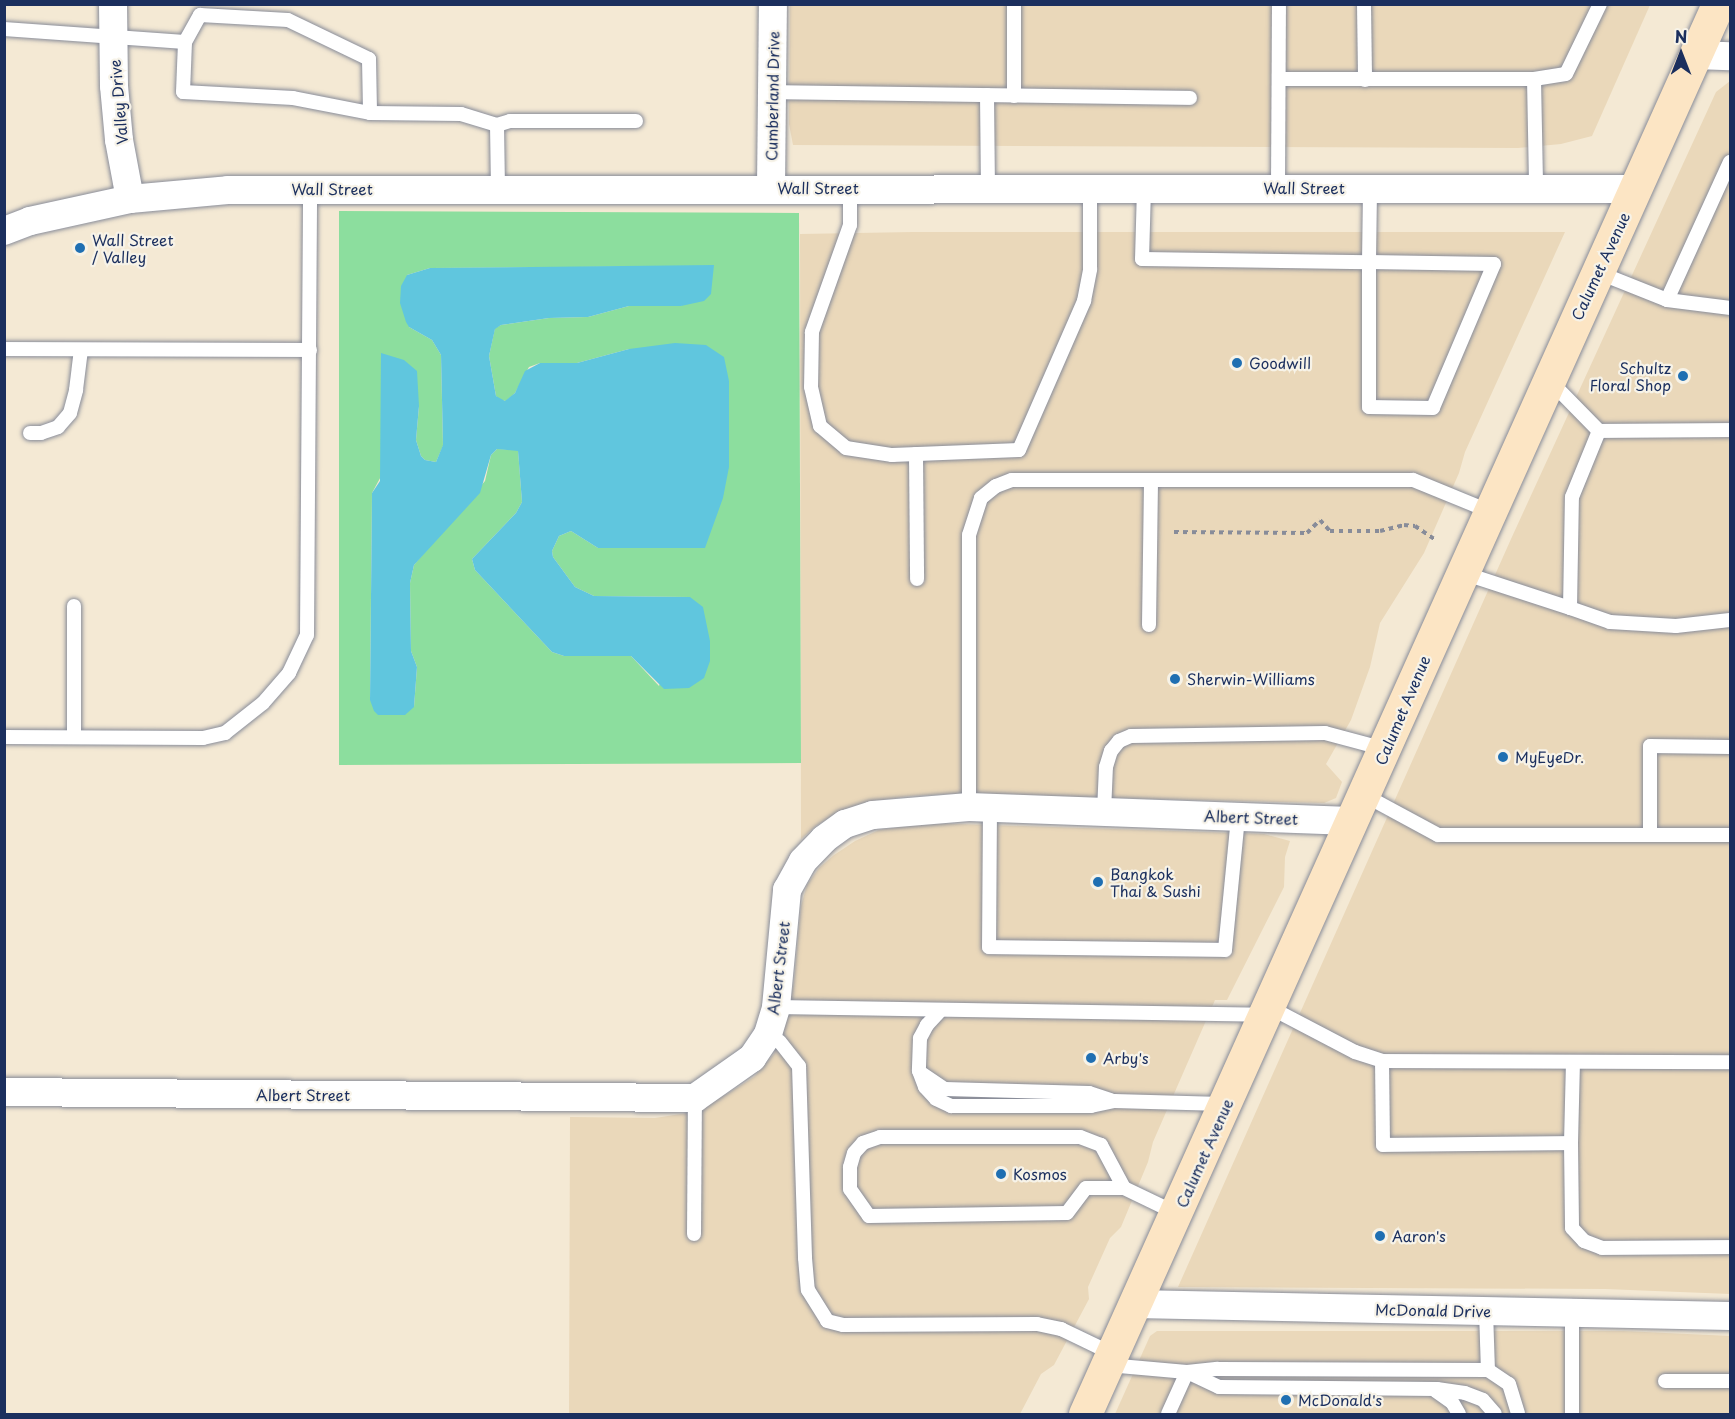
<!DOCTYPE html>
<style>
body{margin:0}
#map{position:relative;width:1735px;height:1419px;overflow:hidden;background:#f4e9d4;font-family:"Playpen Sans",sans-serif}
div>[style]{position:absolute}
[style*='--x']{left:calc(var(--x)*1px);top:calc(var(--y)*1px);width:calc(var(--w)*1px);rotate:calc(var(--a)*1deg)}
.built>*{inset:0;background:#ead8ba}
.green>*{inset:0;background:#8cde9e}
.water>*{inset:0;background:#60c6de}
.path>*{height:4px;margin-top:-2px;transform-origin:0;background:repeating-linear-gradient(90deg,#888c99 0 4.5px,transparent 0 9px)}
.roads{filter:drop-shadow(0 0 2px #888c99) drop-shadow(0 0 2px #888c99)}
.lane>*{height:14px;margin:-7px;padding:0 7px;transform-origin:7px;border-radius:7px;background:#fff}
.street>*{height:28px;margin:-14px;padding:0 14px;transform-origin:14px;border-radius:14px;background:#fff}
.secondary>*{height:33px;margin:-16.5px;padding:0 16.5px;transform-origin:16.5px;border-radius:16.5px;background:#fce5c4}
.dots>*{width:16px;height:16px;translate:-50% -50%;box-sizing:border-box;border:3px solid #f7f3e8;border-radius:50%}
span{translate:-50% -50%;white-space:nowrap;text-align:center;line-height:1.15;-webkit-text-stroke:4.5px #f7f3e8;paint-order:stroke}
.street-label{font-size:15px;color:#1b2f5e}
.poi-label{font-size:15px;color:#1b2f5e}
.left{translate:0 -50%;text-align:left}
.right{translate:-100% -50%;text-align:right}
.frame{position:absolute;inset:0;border:6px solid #1b2f5e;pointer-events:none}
.north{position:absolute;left:1651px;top:24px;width:60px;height:60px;-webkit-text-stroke:4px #f7f3e8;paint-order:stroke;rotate:0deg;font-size:16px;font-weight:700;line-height:24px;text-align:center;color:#1b2f5e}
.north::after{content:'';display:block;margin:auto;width:21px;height:27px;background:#1b2f5e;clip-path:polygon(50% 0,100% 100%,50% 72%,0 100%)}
</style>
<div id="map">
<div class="built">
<div style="clip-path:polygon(790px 5px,1650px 5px,1592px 136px,1561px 144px,1518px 148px,793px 145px,789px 124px)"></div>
<div style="clip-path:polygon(1730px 81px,1730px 1294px,1605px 1289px,1178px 1287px,1511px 539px,1716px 92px)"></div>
<div style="clip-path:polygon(913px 232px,1565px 232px,1465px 452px,1459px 473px,1424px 553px,1380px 623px,1370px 667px,1351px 720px,1326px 764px,1342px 782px,1336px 798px,1324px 803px,947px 794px,909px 796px,869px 802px,843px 810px,817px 825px,801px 839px,800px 234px)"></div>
<div style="clip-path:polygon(929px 823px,1264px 834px,1290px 841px,1285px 857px,1284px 887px,1227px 1000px,1215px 1000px,1153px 1142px,1148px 1162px,1121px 1227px,1110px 1238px,1088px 1287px,1089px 1299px,1054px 1365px,1041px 1374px,1020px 1414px,569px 1414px,570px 1117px,655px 1118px,687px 1113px,727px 1094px,754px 1077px,774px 1054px,786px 1022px,794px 982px,801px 906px,807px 885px,819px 868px,834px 855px,855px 841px,879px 830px)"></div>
<div style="clip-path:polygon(1157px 1331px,1623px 1331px,1730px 1336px,1730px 1414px,1115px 1414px,1150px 1336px)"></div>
</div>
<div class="green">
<div style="clip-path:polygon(evenodd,339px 211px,799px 213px,801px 763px,339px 765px,339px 211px,713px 266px,681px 306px,629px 306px,588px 317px,549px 318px,501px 325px,495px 328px,489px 356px,496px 396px,500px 400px,506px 401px,515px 393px,529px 367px,540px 363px,577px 363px,629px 349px,729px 381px,598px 548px,571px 531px,559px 536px,552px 551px,553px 557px,575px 587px,594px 596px,690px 597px,659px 686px,631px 656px,564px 656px,552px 652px,475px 570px,472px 559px,516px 513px,522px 502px,518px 450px,497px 449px,491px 455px,485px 481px,414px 565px,410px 583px,411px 651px,417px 667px,414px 707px,370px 700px,372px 493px,419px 406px,416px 440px,421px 456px,425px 460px,436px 462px,443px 446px,441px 355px,432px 340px,409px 327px,407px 275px,430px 268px,713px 266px)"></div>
</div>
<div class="water">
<div style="clip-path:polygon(714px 265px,711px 294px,704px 301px,681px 306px,629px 306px,588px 317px,549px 318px,501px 325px,495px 329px,489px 356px,496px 396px,505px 401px,515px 393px,525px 371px,540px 363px,577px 363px,629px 349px,675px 343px,706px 345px,724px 357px,729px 381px,729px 467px,723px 498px,705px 548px,598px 548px,571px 531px,559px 536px,552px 551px,553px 557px,575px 587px,594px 596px,690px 597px,703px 607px,710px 641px,710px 661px,704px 678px,689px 688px,664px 689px,631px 656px,564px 656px,552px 652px,475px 570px,472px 559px,516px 513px,522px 502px,518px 451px,497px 449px,491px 455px,480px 493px,414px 565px,410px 583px,411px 651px,417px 667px,414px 707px,405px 715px,378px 715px,374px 711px,370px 700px,372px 493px,380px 481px,381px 353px,404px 360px,417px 371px,419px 406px,416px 440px,421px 456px,425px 460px,436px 462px,443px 445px,441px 355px,432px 340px,409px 327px,406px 322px,400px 303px,401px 286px,407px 275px,430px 268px)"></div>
</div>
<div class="path">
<div style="--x:1174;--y:532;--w:133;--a:0.4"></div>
<div style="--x:1307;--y:533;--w:18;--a:-45"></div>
<div style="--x:1320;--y:520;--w:15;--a:48"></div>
<div style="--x:1330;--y:531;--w:50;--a:0"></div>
<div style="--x:1380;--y:531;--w:25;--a:-14"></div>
<div style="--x:1404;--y:525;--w:11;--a:5"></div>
<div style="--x:1415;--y:526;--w:23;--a:34"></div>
</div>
<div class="roads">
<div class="lane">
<div style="--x:1364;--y:4;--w:76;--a:89.2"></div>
<div style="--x:4;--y:29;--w:181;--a:4.1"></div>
<div style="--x:1279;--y:79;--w:255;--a:0"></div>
<div style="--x:1534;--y:79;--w:32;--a:-9"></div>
<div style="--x:1566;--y:74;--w:78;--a:-64.1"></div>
<div style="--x:1534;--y:79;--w:109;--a:88.9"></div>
<div style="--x:772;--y:92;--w:418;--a:0.8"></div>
<div style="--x:987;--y:95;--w:93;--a:89.4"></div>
<div style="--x:1014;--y:96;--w:92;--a:-90"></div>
<div style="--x:370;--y:113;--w:78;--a:-169"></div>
<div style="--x:293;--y:98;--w:110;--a:-176.9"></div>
<div style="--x:183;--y:92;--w:50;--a:-87.7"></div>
<div style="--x:185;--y:42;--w:31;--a:-61"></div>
<div style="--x:200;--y:15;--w:88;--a:3.3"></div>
<div style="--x:288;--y:20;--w:90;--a:25.7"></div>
<div style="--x:369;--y:59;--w:54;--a:88.9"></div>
<div style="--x:370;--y:113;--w:91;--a:0.6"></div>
<div style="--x:461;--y:114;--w:38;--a:17"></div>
<div style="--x:497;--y:125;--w:14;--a:-17"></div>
<div style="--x:510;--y:121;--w:126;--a:0"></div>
<div style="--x:497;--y:125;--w:63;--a:89.1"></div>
<div style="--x:1144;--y:188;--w:71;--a:91.6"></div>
<div style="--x:1142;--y:259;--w:227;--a:0.8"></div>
<div style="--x:1369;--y:262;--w:125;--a:0.9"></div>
<div style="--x:1494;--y:264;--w:156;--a:113"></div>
<div style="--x:1433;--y:408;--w:64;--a:-179.1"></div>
<div style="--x:1369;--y:407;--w:145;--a:-90"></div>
<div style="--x:1369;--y:262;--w:74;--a:-89.2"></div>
<div style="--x:1278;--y:188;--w:184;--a:-89.7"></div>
<div style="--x:850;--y:189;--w:36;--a:90"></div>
<div style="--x:850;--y:225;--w:114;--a:109.6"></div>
<div style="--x:812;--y:332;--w:55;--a:91"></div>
<div style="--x:811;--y:387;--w:40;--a:77"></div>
<div style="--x:820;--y:426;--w:34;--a:40"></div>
<div style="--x:846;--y:448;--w:47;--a:8.7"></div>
<div style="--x:892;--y:455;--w:127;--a:-2.3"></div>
<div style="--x:1019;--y:450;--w:163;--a:-66.4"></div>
<div style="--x:1084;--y:301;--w:33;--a:-79"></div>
<div style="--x:1090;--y:269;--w:81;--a:-90"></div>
<div style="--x:1597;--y:272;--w:75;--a:21.8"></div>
<div style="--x:1667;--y:300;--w:64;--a:7.2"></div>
<div style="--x:1667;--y:300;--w:152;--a:-65.5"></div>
<div style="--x:4;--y:349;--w:306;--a:0.2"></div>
<div style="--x:1599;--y:431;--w:131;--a:-0.4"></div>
<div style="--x:30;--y:433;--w:11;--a:0"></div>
<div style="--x:41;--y:433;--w:18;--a:-19"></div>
<div style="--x:58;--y:427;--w:18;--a:-49"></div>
<div style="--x:70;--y:413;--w:24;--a:-75"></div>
<div style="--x:76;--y:390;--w:39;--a:-83"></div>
<div style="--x:916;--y:454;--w:125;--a:89.5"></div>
<div style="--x:1463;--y:573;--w:113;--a:18.1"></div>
<div style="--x:1570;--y:608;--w:111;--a:-89"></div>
<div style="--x:1572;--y:497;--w:71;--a:-67.8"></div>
<div style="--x:1599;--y:431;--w:70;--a:-134.4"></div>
<div style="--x:74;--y:606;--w:131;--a:90"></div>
<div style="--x:1570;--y:608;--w:42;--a:19.3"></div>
<div style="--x:1610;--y:622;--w:66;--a:3.5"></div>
<div style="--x:1676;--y:626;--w:54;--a:-6.3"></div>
<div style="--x:1149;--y:625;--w:145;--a:-89.2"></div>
<div style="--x:4;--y:737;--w:199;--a:0.3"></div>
<div style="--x:203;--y:738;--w:23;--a:-13"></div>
<div style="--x:225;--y:733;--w:48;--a:-38.3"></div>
<div style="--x:263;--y:703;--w:40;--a:-49"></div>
<div style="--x:289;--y:673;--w:42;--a:-64.7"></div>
<div style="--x:307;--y:635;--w:447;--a:-89.6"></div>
<div style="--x:1364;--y:795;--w:84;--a:28.4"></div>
<div style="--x:1438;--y:835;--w:292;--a:0"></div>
<div style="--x:969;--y:807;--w:272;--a:-90"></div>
<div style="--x:969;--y:535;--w:39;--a:-72"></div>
<div style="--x:981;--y:498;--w:19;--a:-39"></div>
<div style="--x:996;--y:486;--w:17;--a:-21"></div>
<div style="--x:1012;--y:480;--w:401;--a:0"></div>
<div style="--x:1413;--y:480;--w:82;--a:22.2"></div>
<div style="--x:990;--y:808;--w:139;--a:90.4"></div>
<div style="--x:989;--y:947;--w:236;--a:0.7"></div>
<div style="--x:1225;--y:950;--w:134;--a:-84.4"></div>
<div style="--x:1104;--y:812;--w:45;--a:-87.5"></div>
<div style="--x:1106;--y:767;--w:17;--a:-73"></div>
<div style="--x:1111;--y:751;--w:13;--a:-51"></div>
<div style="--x:1119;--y:741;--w:13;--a:-23"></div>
<div style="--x:1131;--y:736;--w:194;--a:-0.9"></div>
<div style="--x:1325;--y:733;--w:62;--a:14.9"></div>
<div style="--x:1650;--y:835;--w:89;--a:-90"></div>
<div style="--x:1650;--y:746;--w:80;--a:0.7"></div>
<div style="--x:776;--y:1007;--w:487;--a:0.9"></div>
<div style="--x:1269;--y:1007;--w:97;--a:27.6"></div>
<div style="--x:1355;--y:1052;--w:28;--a:18"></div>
<div style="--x:1382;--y:1061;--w:348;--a:0.2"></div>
<div style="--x:939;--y:1012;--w:18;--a:133"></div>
<div style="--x:927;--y:1025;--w:15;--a:118"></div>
<div style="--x:920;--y:1038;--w:33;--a:92"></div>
<div style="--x:919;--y:1071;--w:17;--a:69"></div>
<div style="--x:925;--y:1087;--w:16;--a:47"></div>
<div style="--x:936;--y:1099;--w:17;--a:25"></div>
<div style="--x:951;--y:1106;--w:140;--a:0"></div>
<div style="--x:1091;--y:1106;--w:24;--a:-12"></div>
<div style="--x:1114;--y:1101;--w:109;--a:1.6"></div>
<div style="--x:768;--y:1034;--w:14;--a:34"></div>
<div style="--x:780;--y:1042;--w:31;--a:52"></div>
<div style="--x:799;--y:1066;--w:192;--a:88.2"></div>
<div style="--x:805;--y:1258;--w:32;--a:85"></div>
<div style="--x:808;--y:1290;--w:36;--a:58"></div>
<div style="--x:827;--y:1321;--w:16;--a:14"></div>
<div style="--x:843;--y:1325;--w:194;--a:-0.3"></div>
<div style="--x:1037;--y:1324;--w:25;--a:12"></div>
<div style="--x:1061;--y:1329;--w:58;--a:25.7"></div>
<div style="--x:1382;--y:1061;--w:84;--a:89.3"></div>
<div style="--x:1383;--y:1145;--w:188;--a:-0.6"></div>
<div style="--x:1571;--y:1143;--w:85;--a:89.3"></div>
<div style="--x:1572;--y:1228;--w:18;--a:47"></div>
<div style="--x:1584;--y:1241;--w:19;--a:21"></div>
<div style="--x:1602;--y:1248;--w:128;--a:-0.4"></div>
<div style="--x:921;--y:1073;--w:29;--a:34"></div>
<div style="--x:945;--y:1089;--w:144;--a:1.6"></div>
<div style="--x:1089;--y:1093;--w:23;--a:18"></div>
<div style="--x:1571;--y:1143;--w:81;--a:-88.6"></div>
<div style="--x:1124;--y:1188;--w:49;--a:-118.1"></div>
<div style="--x:1101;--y:1145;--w:22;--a:-159"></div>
<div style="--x:1080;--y:1137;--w:200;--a:180"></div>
<div style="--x:880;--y:1137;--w:18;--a:161"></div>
<div style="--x:863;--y:1143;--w:13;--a:132"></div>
<div style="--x:854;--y:1153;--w:15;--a:106"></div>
<div style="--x:850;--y:1167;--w:22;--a:90"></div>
<div style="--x:850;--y:1189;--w:33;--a:55"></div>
<div style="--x:869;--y:1216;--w:198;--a:-0.9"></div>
<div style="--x:1067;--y:1213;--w:31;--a:-53"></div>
<div style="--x:1086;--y:1188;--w:38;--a:0"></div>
<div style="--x:1124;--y:1188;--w:58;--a:25.7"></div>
<div style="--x:694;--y:1234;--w:136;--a:-89.6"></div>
<div style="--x:1486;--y:1311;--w:59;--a:88.1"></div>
<div style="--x:1108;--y:1365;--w:79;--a:5.1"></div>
<div style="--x:1187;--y:1372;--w:31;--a:-6"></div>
<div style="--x:1218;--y:1369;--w:270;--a:0.2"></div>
<div style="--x:1488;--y:1370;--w:25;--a:34"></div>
<div style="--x:1509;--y:1384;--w:31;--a:73"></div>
<div style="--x:1665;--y:1381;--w:65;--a:0"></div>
<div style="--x:1436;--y:1391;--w:19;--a:35"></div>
<div style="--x:1452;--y:1402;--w:14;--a:60"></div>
<div style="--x:1168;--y:1414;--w:46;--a:-65.7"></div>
<div style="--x:1187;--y:1372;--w:35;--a:25"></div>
<div style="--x:1219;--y:1387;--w:218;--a:0.5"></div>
<div style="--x:1437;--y:1389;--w:28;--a:8"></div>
<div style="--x:1465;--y:1393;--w:19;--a:21"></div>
<div style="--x:1483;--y:1400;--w:18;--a:49"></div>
<div style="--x:1572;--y:1414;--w:101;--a:-90"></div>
</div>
<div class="street">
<div style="--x:113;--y:4;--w:82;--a:89.3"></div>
<div style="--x:114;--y:86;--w:54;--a:84.7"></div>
<div style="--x:119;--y:140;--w:60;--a:79.4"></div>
<div style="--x:1695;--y:55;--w:35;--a:2"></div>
<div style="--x:771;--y:188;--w:184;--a:-89.4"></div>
<div style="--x:4;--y:231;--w:28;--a:-21"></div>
<div style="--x:30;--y:221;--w:102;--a:-12.4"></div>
<div style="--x:130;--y:199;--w:98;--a:-5.2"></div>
<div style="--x:228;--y:190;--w:1407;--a:-0.04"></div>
<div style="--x:4;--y:1092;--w:691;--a:0.5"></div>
<div style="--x:695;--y:1098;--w:70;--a:-35.1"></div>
<div style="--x:752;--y:1058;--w:29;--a:-56"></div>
<div style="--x:768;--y:1034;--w:28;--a:-73"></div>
<div style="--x:776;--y:1007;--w:118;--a:-84.6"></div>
<div style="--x:787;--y:890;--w:33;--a:-61"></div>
<div style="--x:803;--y:861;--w:30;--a:-46"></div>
<div style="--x:824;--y:839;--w:26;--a:-36"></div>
<div style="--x:845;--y:824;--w:29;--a:-18"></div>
<div style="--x:873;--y:815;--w:96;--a:-4.8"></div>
<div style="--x:969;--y:807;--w:382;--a:2.1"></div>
<div style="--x:1135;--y:1304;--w:595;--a:1.16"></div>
</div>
<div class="secondary">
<div style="--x:1085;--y:1414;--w:1546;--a:-65.82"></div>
</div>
</div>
<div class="dots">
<div style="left:80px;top:248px;background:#1f6fb2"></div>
<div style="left:1237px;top:363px;background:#1f6fb2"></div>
<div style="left:1683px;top:376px;background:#1f6fb2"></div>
<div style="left:1175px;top:679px;background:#1f6fb2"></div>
<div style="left:1503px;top:757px;background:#1f6fb2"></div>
<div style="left:1098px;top:882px;background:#1f6fb2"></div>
<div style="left:1091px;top:1058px;background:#1f6fb2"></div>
<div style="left:1001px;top:1174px;background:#1f6fb2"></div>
<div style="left:1380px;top:1236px;background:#1f6fb2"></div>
<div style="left:1286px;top:1400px;background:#1f6fb2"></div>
</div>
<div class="street-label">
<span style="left:772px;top:96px;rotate:-89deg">Cumberland Drive</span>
<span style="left:118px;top:102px;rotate:-95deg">Valley Drive</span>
<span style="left:818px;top:188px">Wall Street</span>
<span style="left:1304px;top:188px">Wall Street</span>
<span style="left:332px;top:189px">Wall Street</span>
<span style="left:1600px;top:266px;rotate:-65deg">Calumet Avenue</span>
<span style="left:1402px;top:710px;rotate:-67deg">Calumet Avenue</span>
<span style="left:1251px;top:817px;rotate:2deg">Albert Street</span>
<span style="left:778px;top:968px;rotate:-83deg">Albert Street</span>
<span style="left:303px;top:1095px">Albert Street</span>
<span style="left:1204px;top:1153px;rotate:-66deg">Calumet Avenue</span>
<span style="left:1433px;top:1310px;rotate:1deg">McDonald Drive</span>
</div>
<div class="poi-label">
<span class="left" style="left:92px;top:248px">Wall Street<br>/ Valley</span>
<span class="left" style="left:1249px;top:363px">Goodwill</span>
<span class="right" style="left:1671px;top:376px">Schultz<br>Floral Shop</span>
<span class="left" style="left:1187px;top:679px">Sherwin-Williams</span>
<span class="left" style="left:1515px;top:757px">MyEyeDr.</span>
<span class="left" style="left:1110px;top:882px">Bangkok<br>Thai &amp; Sushi</span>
<span class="left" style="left:1103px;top:1058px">Arby's</span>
<span class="left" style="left:1013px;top:1174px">Kosmos</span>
<span class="left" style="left:1392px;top:1236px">Aaron's</span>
<span class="left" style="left:1298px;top:1400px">McDonald's</span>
</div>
<div class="frame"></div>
<div class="north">N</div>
</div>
